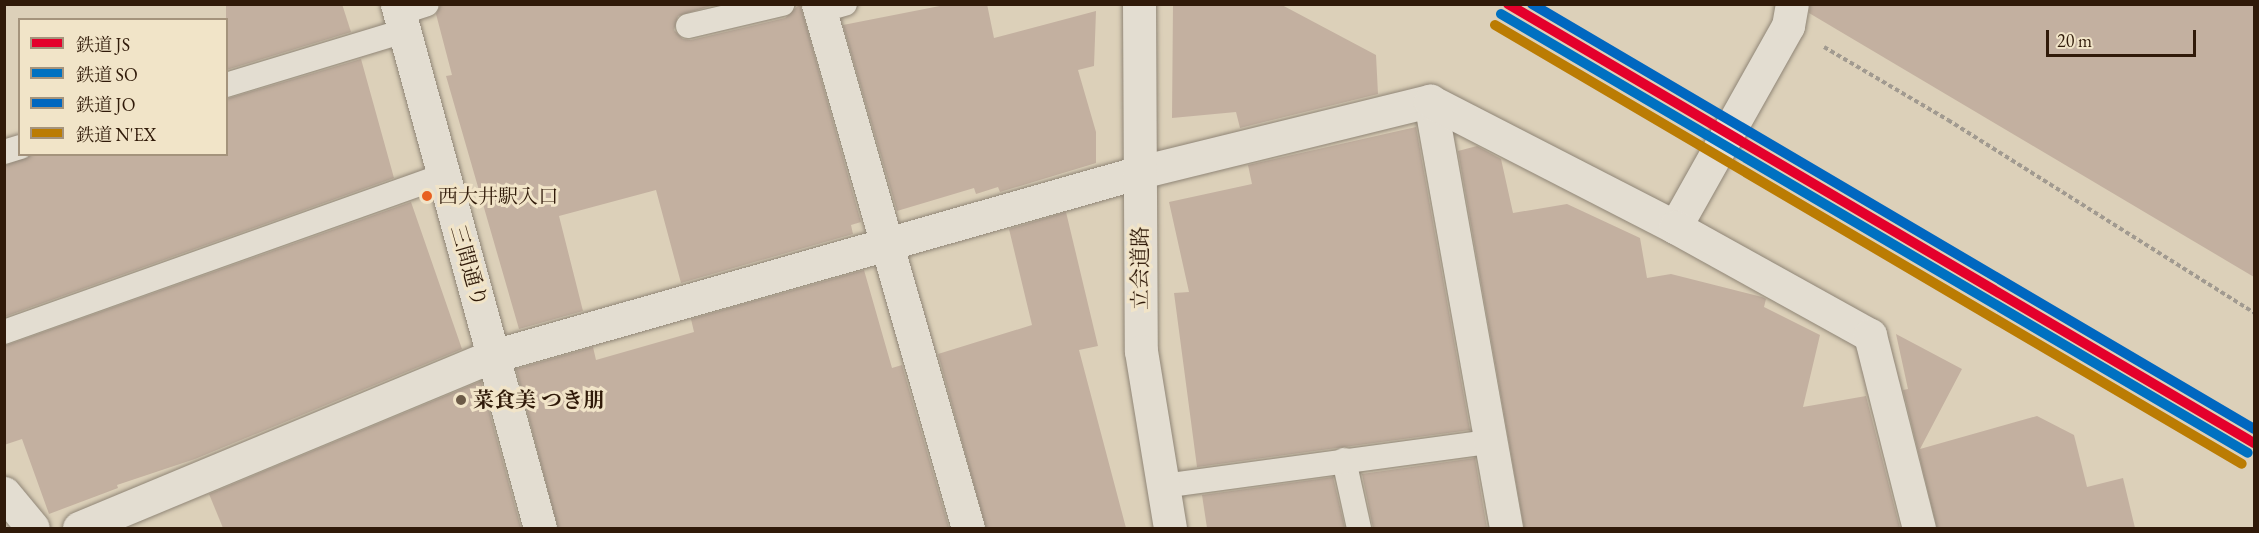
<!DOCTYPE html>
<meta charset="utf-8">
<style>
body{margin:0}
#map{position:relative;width:2259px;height:533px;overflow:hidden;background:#dcd0b9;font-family:"EB Garamond","Noto Serif JP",serif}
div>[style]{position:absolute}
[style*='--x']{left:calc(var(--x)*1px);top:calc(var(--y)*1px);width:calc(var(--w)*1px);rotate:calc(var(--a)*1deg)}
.building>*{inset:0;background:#c3b0a0}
.path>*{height:4px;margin-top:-2px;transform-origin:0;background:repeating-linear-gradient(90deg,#a19a90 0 4.5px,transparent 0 7.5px)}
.roads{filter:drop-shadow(0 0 2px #8f8576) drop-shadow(0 0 2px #8f8576)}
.service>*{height:24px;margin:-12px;padding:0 12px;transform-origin:12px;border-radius:12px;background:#e3ddd1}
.minor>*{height:33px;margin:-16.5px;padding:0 16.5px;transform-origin:16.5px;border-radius:16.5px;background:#e3ddd1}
.tertiary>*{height:33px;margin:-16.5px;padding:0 16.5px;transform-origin:16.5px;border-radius:16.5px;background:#e3ddd1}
.rail-1>*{height:10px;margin:-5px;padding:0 5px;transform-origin:5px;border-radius:5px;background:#e4002b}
.rail-2>*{height:10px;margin:-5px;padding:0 5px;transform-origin:5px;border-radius:5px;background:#0071c1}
.rail-3>*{height:10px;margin:-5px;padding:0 5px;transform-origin:5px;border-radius:5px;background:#0067c0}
.rail-4>*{height:10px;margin:-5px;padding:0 5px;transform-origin:5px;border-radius:5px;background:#bb7c03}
.dots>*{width:16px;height:16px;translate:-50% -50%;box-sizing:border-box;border:3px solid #f1e4c8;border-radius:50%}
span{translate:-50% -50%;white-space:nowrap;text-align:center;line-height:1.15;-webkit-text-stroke:6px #f1e4c8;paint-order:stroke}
.bus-label{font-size:20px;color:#301a09}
.left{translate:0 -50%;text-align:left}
.street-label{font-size:21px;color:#301a09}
.poi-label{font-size:21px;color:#301a09;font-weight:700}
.frame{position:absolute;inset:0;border:6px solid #301a09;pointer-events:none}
.legend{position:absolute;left:18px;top:18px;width:210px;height:138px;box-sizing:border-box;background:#f1e4c8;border:2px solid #a4937c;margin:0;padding:8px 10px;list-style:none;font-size:18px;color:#301a09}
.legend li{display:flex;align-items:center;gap:12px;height:30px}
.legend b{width:30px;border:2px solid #a4937c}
.scale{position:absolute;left:2046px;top:30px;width:150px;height:27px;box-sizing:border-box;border:3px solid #301a09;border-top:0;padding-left:8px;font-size:18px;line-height:21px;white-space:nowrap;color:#301a09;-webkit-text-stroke:4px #f1e4c8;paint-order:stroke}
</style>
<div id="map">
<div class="building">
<div style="clip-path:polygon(226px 4px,342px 4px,351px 32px,226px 70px)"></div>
<div style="clip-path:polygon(441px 4px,717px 4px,678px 16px,674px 30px,683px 39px,691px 40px,785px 18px,800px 4px,861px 222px,851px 225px,853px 234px,681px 283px,656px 190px,559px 216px,583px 311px,519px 329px,446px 76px,452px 75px,436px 14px)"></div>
<div style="clip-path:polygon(950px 4px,987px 4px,994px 38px,1096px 11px,1094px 66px,1078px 70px,1096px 132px,1096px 163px,1000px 192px,998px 187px,976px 194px,974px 188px,897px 211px,843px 25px)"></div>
<div style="clip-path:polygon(1173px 4px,1280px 4px,1376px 55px,1378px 94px,1240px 128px,1236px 112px,1172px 118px)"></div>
<div style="clip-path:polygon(1810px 4px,2254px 4px,2254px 277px,1809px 13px)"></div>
<div style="clip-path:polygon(361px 59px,394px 178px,4px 317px,4px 166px,32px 154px,226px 154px,226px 99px)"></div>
<div style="clip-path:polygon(1416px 127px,1470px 430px,1197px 467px,1174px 293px,1189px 292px,1169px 202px,1252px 184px,1248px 165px)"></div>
<div style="clip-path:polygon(1477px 146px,1501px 159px,1513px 213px,1567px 204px,1640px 238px,1647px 278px,1671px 274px,1762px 297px,1766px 299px,1764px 307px,1820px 335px,1803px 407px,1866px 396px,1900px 528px,1524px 528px,1458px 151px)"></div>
<div style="clip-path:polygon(411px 202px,462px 349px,195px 459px,117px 485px,118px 488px,49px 514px,22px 439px,4px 445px,4px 346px)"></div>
<div style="clip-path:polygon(1066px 212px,1098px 346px,1079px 350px,1126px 528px,986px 528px,938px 354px,1032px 325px,1009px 229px)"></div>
<div style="clip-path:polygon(864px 270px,892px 368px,902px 365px,949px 528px,558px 528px,516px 369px,593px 347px,596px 360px,694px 332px,691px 319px)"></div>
<div style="clip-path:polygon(1896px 334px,1962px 369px,1920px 449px,2037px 416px,2074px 435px,2087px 487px,2123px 478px,2135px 528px,1937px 528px,1903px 390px,1908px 389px)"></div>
<div style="clip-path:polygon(481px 381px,521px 528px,223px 528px,209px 494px)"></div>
<div style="clip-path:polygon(1475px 458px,1487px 528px,1373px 528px,1362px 474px)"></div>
<div style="clip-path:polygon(1333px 477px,1345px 528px,1207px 528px,1202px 495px)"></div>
</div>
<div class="path">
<div style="--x:1824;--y:47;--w:144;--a:30.5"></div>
<div style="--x:1948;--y:120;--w:362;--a:32.2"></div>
</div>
<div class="roads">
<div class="service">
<div style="--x:820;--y:11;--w:26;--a:-16"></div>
<div style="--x:400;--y:13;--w:28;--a:-18"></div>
<div style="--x:688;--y:26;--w:97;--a:-13.2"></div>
<div style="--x:226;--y:85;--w:186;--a:-16.9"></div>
<div style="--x:4;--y:152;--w:17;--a:-17"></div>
<div style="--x:4;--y:332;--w:467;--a:-19.6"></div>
<div style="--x:1344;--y:460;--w:70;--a:77.6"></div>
<div style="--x:1163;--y:486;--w:330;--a:-7.7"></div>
</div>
<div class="minor">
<div style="--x:818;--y:4;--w:545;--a:74.03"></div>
<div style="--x:1430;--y:101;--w:434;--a:79.9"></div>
<div style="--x:1675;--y:227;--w:231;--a:-60.7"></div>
<div style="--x:1788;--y:26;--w:22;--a:-80"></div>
<div style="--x:4;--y:493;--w:45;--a:50.4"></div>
<div style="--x:79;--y:528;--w:448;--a:-22.6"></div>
<div style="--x:493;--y:356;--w:673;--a:-15.88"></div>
<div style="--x:1140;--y:172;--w:299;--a:-13.8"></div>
<div style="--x:1430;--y:101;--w:276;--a:27.2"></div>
<div style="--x:1675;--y:227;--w:223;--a:29"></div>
<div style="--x:1870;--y:335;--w:199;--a:75.8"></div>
</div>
<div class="tertiary">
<div style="--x:397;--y:4;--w:543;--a:74.74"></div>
<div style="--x:1139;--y:4;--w:347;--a:89.7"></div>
<div style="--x:1141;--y:351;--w:179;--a:80.7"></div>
</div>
</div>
<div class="rail-1">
<div style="--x:1508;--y:4;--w:866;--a:30.48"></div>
</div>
<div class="rail-2">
<div style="--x:1501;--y:14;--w:866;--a:30.44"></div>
</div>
<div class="rail-3">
<div style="--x:1532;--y:4;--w:838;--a:30.48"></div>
</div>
<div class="rail-4">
<div style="--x:1495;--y:25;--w:866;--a:30.44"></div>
</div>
<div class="dots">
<div style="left:427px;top:196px;background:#e86121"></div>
<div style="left:461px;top:400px;background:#6c5a47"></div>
</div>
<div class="bus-label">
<span class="left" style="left:438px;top:196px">西大井駅入口</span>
</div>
<div class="street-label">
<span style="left:469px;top:266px;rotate:74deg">三間通り</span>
<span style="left:1140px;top:268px;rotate:-90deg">立会道路</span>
</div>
<div class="poi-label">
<span class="left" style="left:473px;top:400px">菜食美 つき朋</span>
</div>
<div class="frame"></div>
<ul class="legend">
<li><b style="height:8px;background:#e4002b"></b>鉄道 JS</li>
<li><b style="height:8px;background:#0071c1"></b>鉄道 SO</li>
<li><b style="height:8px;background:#0067c0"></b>鉄道 JO</li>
<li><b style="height:8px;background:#bb7c03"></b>鉄道 N'EX</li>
</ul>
<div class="scale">20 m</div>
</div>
